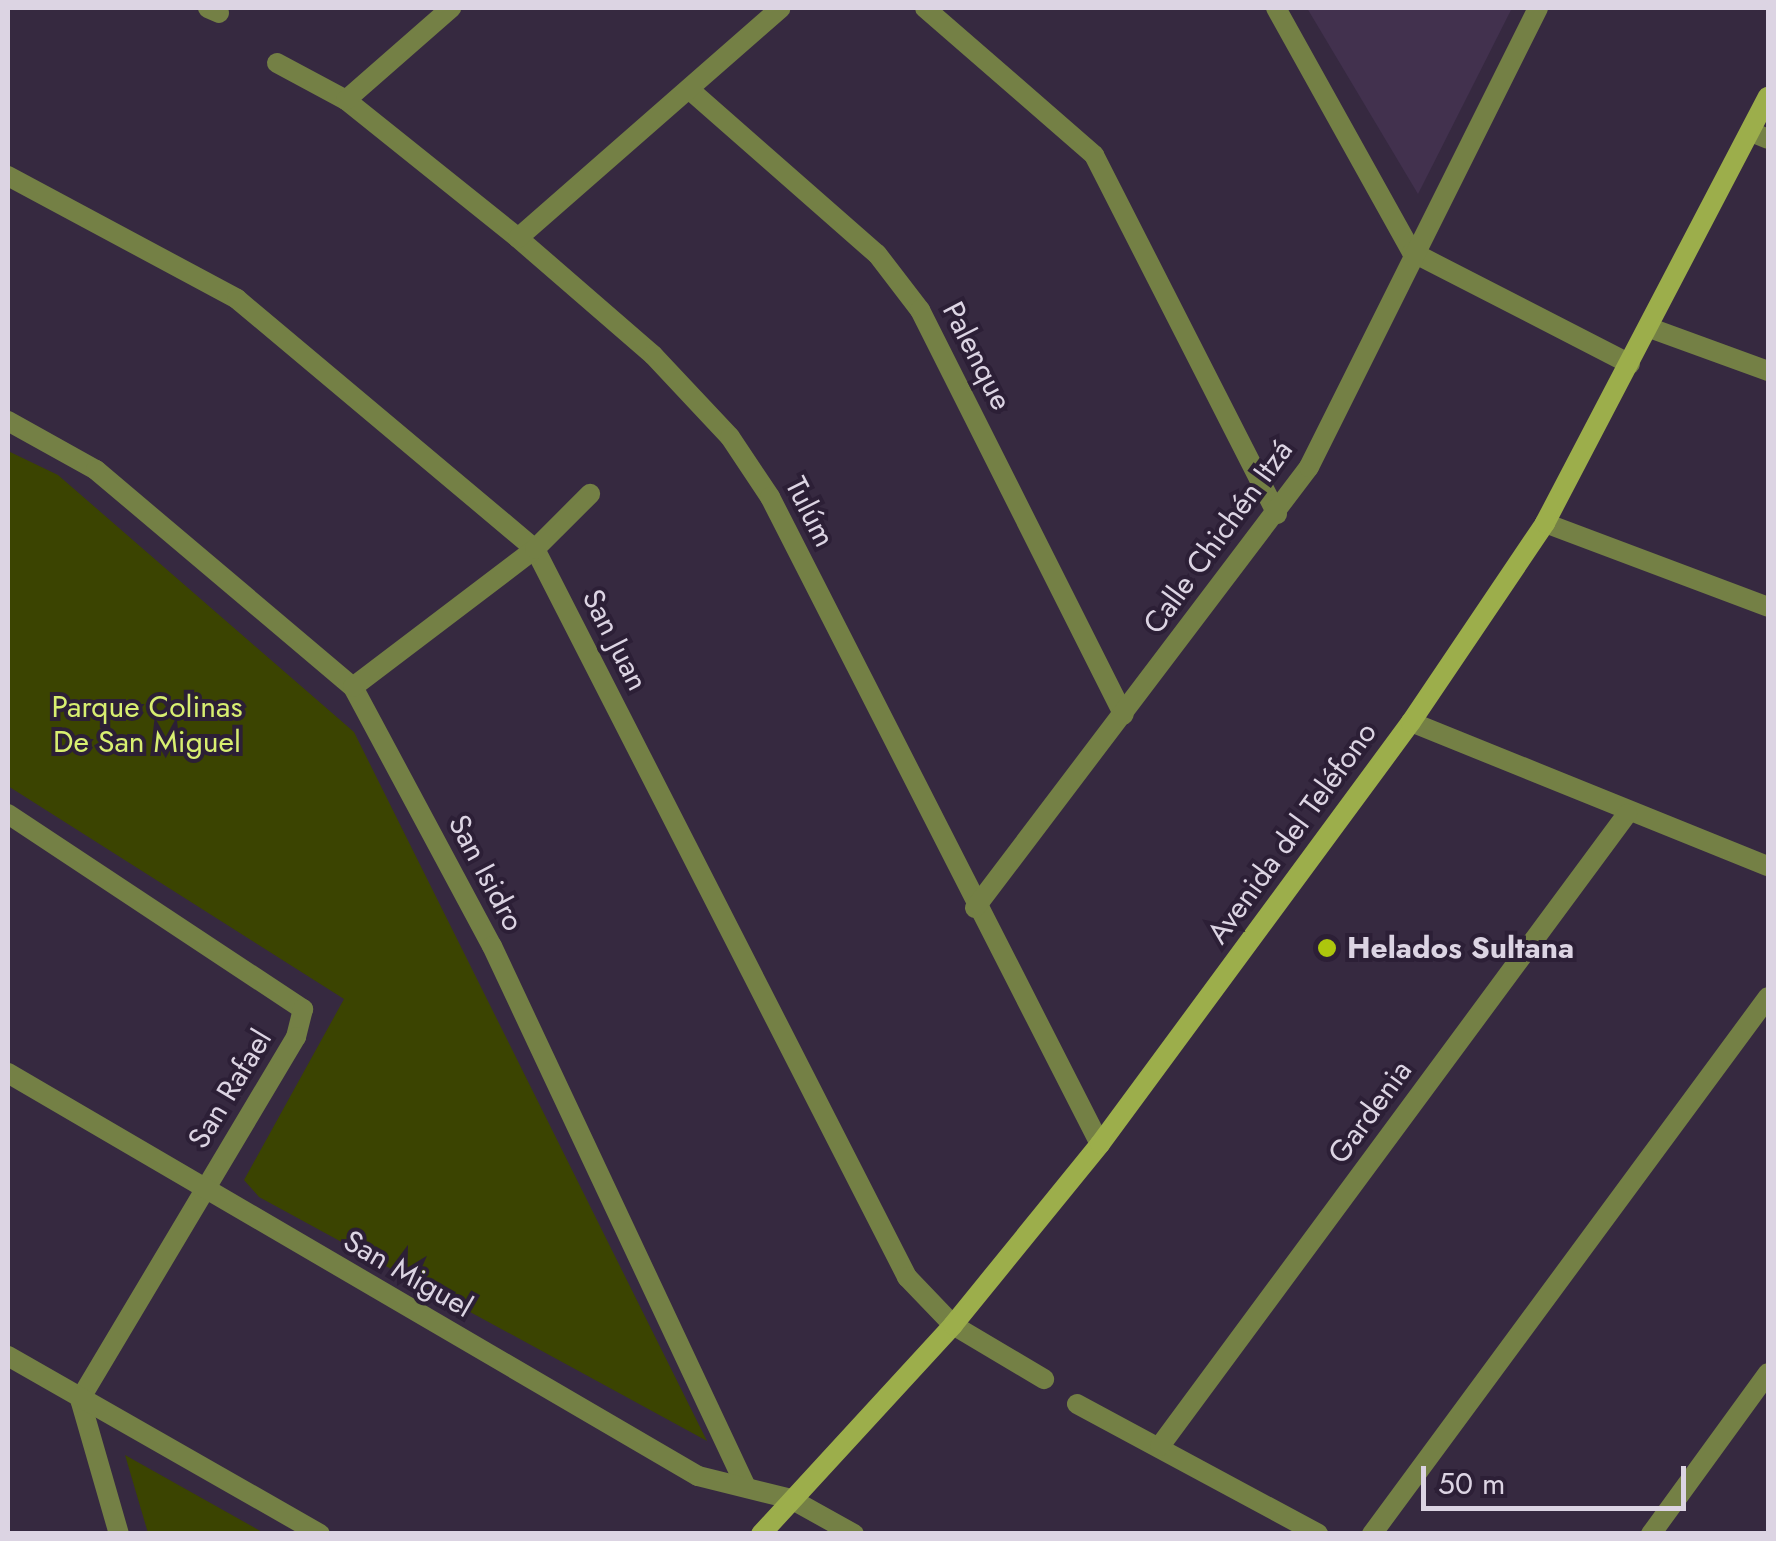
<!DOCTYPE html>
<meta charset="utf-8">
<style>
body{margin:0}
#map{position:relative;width:1776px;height:1541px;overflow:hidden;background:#362940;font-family:Jost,sans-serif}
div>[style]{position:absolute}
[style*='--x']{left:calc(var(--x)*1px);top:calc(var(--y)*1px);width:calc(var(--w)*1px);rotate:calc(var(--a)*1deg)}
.built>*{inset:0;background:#42314e}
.green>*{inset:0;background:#3b4401}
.street>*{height:20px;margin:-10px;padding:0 10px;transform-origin:10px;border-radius:10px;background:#748045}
.secondary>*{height:20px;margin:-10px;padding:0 10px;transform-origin:10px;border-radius:10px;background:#9cae4b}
.dots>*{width:28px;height:28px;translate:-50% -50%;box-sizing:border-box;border:5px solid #2c1f36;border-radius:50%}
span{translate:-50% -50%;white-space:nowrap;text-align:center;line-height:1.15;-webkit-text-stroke:8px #2c1f36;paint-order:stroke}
.street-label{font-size:30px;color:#dcd4e3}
.park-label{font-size:30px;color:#d8ef70}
.poi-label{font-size:30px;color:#dcd4e3;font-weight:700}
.left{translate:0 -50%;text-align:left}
.frame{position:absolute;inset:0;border:10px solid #dcd4e3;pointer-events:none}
.scale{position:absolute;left:1421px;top:1466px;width:265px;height:45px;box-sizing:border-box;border:5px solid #dcd4e3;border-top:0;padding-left:12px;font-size:30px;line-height:35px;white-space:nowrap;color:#dcd4e3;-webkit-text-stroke:8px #2c1f36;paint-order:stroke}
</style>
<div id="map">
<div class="built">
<div style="clip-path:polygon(1307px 8px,1512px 8px,1418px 194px)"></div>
</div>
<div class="green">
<div style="clip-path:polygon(8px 451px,58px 475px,354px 732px,707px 1441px,259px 1197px,244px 1180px,344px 999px,8px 786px)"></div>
<div style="clip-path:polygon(125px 1455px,264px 1533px,148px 1533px)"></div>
</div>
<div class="street">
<div style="--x:208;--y:8;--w:12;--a:24"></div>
<div style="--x:925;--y:8;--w:224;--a:41"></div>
<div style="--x:1094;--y:155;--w:403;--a:63"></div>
<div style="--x:1276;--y:8;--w:279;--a:60.9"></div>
<div style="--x:1412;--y:252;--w:245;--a:27.2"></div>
<div style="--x:277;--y:63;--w:78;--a:28.2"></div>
<div style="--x:346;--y:100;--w:221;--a:38.7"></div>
<div style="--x:518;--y:238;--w:179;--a:40.9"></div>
<div style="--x:653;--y:355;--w:112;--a:46.8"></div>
<div style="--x:730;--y:437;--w:72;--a:56.3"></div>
<div style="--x:770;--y:497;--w:726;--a:62.98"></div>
<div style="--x:690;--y:90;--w:249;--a:41.3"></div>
<div style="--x:877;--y:254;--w:71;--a:52.5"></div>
<div style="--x:920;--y:310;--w:453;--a:63.3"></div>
<div style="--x:346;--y:100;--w:140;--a:-41.2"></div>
<div style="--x:1751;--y:132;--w:18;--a:22"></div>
<div style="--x:8;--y:176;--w:260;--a:28.2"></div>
<div style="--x:237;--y:299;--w:389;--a:40"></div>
<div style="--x:535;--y:549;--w:818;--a:62.93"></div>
<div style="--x:907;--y:1277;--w:66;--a:46.2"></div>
<div style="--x:953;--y:1325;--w:106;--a:30.7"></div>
<div style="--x:518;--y:238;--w:349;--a:-41.2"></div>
<div style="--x:1650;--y:328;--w:126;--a:20"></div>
<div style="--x:8;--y:421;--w:101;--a:29.1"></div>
<div style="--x:96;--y:470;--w:336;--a:40.2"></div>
<div style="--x:353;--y:687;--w:294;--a:61.8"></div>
<div style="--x:492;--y:946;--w:598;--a:64.85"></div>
<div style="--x:1545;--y:523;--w:238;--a:20.6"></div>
<div style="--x:353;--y:687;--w:228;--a:-37.2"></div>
<div style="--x:535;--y:549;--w:78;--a:-45"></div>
<div style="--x:1411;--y:722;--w:385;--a:22"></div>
<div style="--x:8;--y:814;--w:354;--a:33.5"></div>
<div style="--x:303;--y:1009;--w:29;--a:104"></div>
<div style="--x:296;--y:1037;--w:422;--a:120.8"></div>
<div style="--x:80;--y:1399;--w:141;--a:73.9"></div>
<div style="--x:975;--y:908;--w:553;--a:-52.86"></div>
<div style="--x:1309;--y:467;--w:513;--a:-63.48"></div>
<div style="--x:8;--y:1073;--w:799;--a:30.29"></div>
<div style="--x:698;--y:1476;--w:96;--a:13.9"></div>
<div style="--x:791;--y:1499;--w:72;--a:29.1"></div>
<div style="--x:8;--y:1356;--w:359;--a:29.7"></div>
<div style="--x:1077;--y:1404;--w:274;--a:28.3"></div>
<div style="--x:1160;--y:1446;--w:786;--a:-53.54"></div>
<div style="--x:1372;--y:1534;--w:667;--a:-53.59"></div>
<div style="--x:1651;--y:1534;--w:199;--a:-54"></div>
</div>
<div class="secondary">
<div style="--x:761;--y:1534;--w:284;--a:-47.4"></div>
<div style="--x:953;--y:1325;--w:233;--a:-50.9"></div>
<div style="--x:1100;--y:1144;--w:524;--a:-53.61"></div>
<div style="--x:1411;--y:722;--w:240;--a:-56"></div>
<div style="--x:1545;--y:523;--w:481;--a:-62.4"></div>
</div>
<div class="dots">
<div style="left:1327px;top:948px;background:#adc60d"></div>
</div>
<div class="street-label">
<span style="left:977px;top:356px;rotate:63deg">Palenque</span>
<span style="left:810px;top:512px;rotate:63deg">Tulúm</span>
<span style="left:1218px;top:537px;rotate:-54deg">Calle Chichén Itzá</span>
<span style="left:615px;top:640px;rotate:63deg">San Juan</span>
<span style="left:1292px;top:833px;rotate:-54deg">Avenida del Teléfono</span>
<span style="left:486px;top:873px;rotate:62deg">San Isidro</span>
<span style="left:230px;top:1089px;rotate:-59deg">San Rafael</span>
<span style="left:1370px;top:1112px;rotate:-54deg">Gardenia</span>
<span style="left:408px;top:1274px;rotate:30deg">San Miguel</span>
</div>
<div class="park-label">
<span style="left:147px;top:724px">Parque Colinas<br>De San Miguel</span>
</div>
<div class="poi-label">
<span class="left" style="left:1347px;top:948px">Helados Sultana</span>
</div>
<div class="frame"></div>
<div class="scale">50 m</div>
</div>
